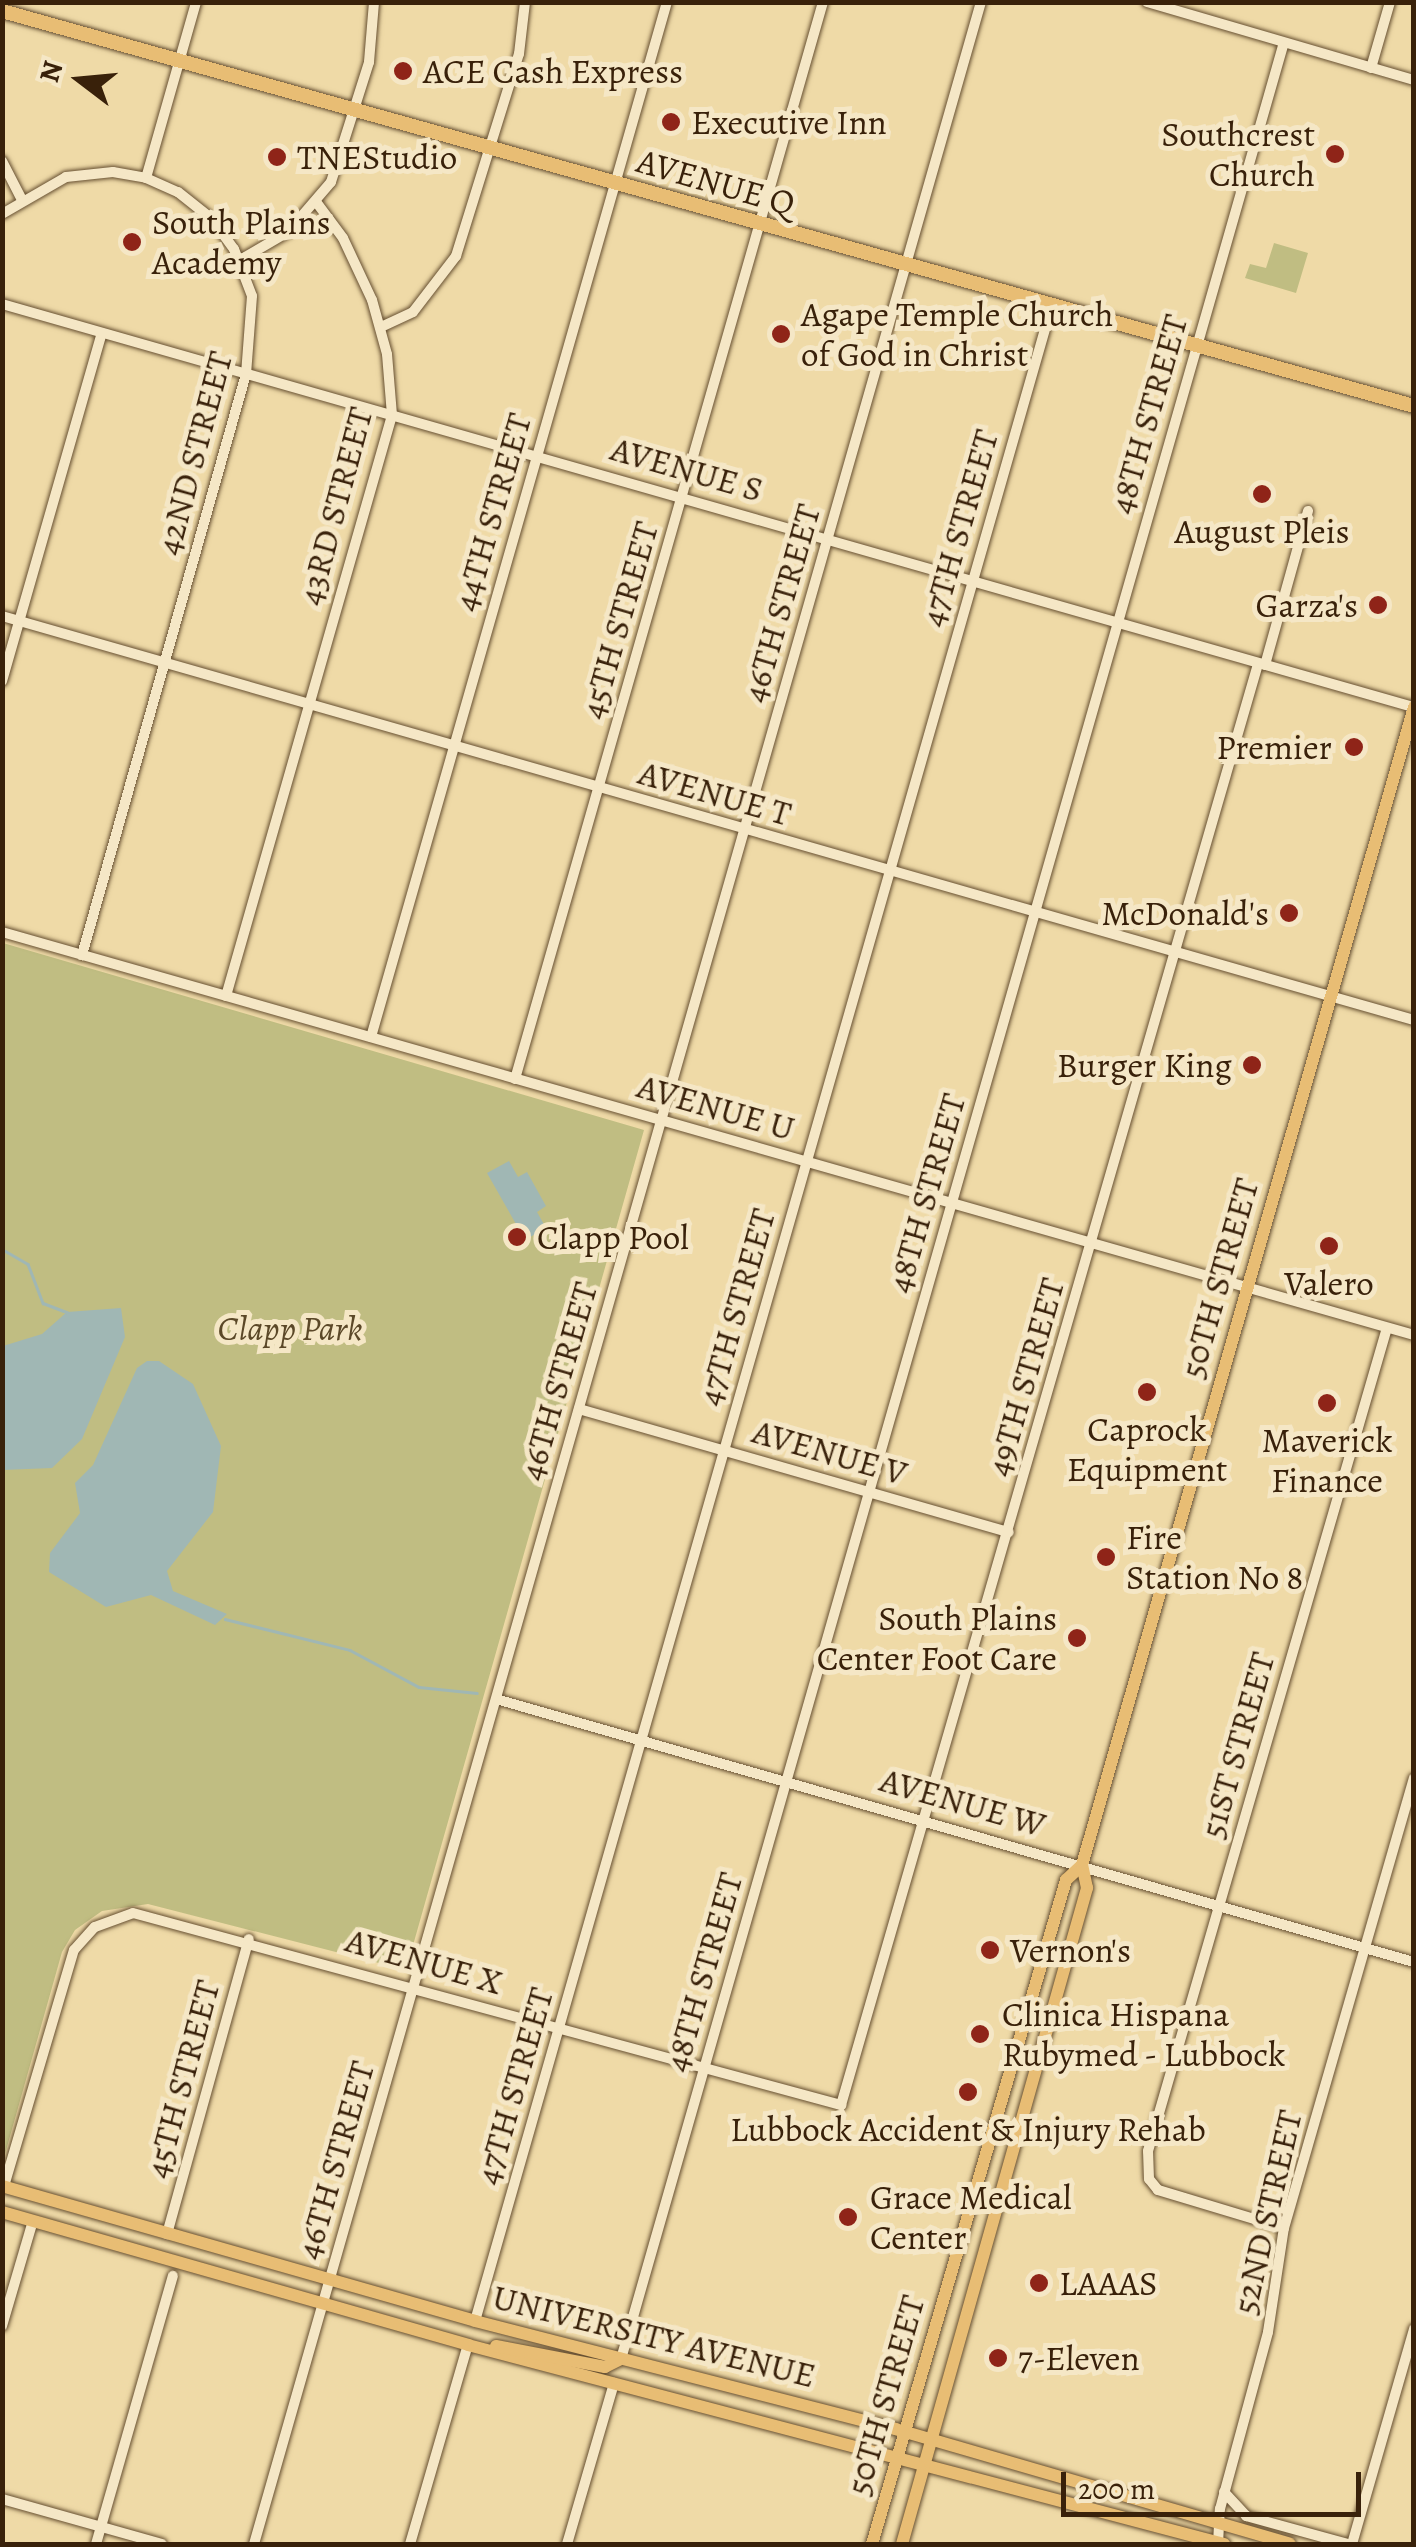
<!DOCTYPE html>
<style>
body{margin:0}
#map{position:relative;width:1416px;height:2547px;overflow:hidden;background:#efdaa7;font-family:Alegreya,serif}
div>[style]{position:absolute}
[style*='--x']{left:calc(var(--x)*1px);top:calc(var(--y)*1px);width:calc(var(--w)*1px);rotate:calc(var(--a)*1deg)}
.green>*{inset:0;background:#c0bd82}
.water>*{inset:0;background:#a0b7b4}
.stream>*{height:2.5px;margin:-1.25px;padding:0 1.25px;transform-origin:1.25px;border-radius:1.25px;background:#a0b7b4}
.roads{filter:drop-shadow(0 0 2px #664f31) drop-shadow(0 0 2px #664f31)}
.minor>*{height:10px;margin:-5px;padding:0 5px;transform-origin:5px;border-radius:5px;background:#f5e7c6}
.major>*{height:12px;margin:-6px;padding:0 6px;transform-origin:6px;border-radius:6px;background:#e8bd74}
.highway>*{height:14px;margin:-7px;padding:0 7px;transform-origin:7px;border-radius:7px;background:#e8bd74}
.dots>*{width:28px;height:28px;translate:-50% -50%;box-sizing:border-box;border:5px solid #f5e7c6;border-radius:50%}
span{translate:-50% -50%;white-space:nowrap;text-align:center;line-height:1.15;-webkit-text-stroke:10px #f5e7c6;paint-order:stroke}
.poi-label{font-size:35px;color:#39210a}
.left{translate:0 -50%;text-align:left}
.right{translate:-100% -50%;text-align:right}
.street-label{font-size:35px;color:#39210a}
.park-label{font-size:35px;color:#5b4828;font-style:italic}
.frame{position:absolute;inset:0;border:5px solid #39210a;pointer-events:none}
.north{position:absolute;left:30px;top:30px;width:100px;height:100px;-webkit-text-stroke:8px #f5e7c6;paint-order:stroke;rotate:286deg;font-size:28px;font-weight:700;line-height:40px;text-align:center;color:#39210a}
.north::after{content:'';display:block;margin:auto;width:35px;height:45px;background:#39210a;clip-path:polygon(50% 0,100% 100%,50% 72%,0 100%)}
.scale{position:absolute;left:1061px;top:2472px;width:300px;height:45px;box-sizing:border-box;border:5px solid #39210a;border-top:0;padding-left:12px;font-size:30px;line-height:35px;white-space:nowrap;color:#39210a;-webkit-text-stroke:8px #f5e7c6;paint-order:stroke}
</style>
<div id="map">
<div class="green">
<div style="clip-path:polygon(1274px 243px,1308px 253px,1296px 293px,1245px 278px,1250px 264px,1266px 268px)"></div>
<div style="clip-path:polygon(3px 943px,644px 1130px,406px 1970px,148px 1904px,102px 1911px,75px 1930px,62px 1952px,3px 2161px)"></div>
</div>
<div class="water">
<div style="clip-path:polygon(509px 1161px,518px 1177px,527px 1172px,546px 1206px,537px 1212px,546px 1228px,525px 1240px,487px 1173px)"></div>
<div style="clip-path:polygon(121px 1308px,125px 1337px,82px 1439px,52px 1468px,3px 1470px,3px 1346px,42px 1334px,67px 1312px)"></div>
<div style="clip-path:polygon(147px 1361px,159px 1361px,193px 1384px,221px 1446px,213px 1512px,167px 1571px,173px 1591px,227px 1614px,215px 1625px,151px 1595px,106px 1607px,49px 1572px,50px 1553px,80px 1513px,75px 1483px,93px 1465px,137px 1368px)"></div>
</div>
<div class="stream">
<div style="--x:2;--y:1249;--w:30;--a:30"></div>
<div style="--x:28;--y:1264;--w:42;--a:69"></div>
<div style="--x:43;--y:1303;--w:26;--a:21"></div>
<div style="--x:225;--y:1619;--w:129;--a:13.9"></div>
<div style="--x:350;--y:1650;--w:78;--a:28.2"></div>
<div style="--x:419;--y:1687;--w:58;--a:5.9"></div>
</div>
<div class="roads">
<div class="minor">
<div style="--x:1147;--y:2;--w:278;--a:16.3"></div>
<div style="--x:1371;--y:68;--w:69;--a:-73.9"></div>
<div style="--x:2;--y:161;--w:42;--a:62.8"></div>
<div style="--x:146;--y:178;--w:183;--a:-74.1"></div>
<div style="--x:2;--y:214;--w:74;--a:-30"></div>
<div style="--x:66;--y:177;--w:47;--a:-6.1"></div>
<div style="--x:113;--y:172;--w:34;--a:10"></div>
<div style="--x:146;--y:178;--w:35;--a:24"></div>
<div style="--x:178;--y:192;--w:43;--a:38.5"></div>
<div style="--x:212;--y:219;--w:37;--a:54"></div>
<div style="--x:234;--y:249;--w:50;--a:69"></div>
<div style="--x:252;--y:296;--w:78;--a:94.4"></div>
<div style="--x:246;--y:374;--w:604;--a:105.76"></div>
<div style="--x:240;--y:260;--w:56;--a:-30.3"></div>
<div style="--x:288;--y:232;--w:66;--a:-49.3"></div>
<div style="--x:331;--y:182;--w:126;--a:-72.4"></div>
<div style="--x:369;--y:62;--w:60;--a:-85.2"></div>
<div style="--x:2;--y:304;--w:1467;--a:15.94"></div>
<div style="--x:381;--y:327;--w:35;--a:-25"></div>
<div style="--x:413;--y:312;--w:71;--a:-52.5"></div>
<div style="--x:456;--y:256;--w:212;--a:-72.7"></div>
<div style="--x:519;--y:54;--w:52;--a:-83.4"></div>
<div style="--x:2;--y:616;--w:1469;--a:15.97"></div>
<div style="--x:1265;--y:665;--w:160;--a:-74.4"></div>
<div style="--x:2;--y:681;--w:362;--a:-74"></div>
<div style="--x:2;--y:932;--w:1468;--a:15.93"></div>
<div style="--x:226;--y:996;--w:604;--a:-74.05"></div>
<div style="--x:392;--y:415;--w:61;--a:-94.7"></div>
<div style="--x:387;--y:354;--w:56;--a:-105.5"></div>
<div style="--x:372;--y:300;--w:68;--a:-115.1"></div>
<div style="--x:343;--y:238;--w:44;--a:-126.6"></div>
<div style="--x:371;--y:1037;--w:1076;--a:-74.04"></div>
<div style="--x:515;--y:1079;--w:1120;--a:-74.04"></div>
<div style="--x:579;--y:1409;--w:447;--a:16"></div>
<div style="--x:496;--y:1699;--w:955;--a:15.99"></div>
<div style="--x:4;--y:2186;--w:246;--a:-73.5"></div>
<div style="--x:74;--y:1950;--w:31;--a:-48"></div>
<div style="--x:95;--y:1927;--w:40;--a:-20.2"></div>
<div style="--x:133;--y:1913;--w:734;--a:15.17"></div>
<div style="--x:841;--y:2105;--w:1500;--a:-73.86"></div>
<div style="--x:1284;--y:2228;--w:132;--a:-163.2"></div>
<div style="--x:1158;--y:2190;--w:14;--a:-129"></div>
<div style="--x:1149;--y:2179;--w:28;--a:-92"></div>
<div style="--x:1148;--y:2151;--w:857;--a:-73.81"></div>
<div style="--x:167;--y:2234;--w:306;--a:-74.5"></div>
<div style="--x:475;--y:2321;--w:2094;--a:-74.03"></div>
<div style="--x:2;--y:2326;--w:109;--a:-73.6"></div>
<div style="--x:621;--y:2359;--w:2409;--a:-74.03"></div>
<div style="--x:1224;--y:2492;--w:33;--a:47"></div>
<div style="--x:1246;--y:2516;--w:106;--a:15.4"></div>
<div style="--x:2;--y:2499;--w:166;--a:15.7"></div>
<div style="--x:96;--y:2544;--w:279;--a:-74"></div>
<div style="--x:254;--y:2544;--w:2644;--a:-74.04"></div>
<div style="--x:410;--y:2544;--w:207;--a:-73.8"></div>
<div style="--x:567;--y:2544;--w:168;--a:-73.7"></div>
<div style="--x:1218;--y:2544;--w:35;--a:-87"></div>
<div style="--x:1220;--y:2509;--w:183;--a:-74.8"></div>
<div style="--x:1268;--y:2332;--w:105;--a:-81.3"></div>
<div style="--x:1284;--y:2228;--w:468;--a:-73.9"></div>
<div style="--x:1352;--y:2544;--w:224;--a:-73.9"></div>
</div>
<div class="major">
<div style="--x:2;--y:2186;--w:492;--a:15.9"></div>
<div style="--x:475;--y:2321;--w:434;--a:14.4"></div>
<div style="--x:895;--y:2429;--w:411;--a:16.2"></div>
<div style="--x:2;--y:2212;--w:485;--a:15.9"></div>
<div style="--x:468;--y:2345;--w:782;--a:14.75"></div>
<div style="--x:496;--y:2346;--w:111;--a:10.9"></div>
<div style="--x:605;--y:2367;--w:18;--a:-27"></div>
<div style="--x:872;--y:2544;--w:692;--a:-73.71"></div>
<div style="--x:1066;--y:1880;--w:22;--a:-43"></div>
<div style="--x:902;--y:2544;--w:682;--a:-74.25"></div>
<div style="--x:1087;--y:1888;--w:24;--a:-102"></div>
<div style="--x:1082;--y:1865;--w:1205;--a:-74"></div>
</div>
<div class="highway">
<div style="--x:2;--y:11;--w:1466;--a:15.63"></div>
</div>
</div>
<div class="dots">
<div style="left:403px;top:71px;background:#8f2418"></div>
<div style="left:671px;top:122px;background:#8f2418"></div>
<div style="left:1335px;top:154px;background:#8f2418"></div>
<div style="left:277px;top:157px;background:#8f2418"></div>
<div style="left:132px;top:242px;background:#8f2418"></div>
<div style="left:781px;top:334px;background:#8f2418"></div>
<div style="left:1262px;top:494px;background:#8f2418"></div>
<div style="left:1378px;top:605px;background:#8f2418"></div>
<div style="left:1354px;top:747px;background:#8f2418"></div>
<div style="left:1289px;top:913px;background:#8f2418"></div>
<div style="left:1252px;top:1065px;background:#8f2418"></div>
<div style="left:517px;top:1237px;background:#8f2418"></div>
<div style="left:1329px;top:1246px;background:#8f2418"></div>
<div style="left:1147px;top:1392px;background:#8f2418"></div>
<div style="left:1327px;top:1403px;background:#8f2418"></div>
<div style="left:1106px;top:1557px;background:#8f2418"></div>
<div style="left:1077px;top:1638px;background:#8f2418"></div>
<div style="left:990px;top:1950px;background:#8f2418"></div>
<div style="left:980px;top:2034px;background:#8f2418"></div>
<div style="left:968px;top:2092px;background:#8f2418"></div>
<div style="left:848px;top:2217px;background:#8f2418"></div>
<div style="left:1039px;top:2283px;background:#8f2418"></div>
<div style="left:998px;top:2358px;background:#8f2418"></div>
</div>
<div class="poi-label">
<span class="left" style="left:423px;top:71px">ACE Cash Express</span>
<span class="left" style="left:691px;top:122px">Executive Inn</span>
<span class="right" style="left:1315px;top:154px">Southcrest<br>Church</span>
<span class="left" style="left:297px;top:157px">TNEStudio</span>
<span class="left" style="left:152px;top:242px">South Plains<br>Academy</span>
<span class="left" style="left:801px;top:334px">Agape Temple Church<br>of God in Christ</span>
<span style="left:1262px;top:531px">August Pleis</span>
<span class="right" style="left:1358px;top:605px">Garza's</span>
<span class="right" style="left:1332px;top:747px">Premier</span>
<span class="right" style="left:1269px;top:913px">McDonald's</span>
<span class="right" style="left:1232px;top:1065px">Burger King</span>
<span class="left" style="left:537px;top:1237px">Clapp Pool</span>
<span style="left:1329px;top:1283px">Valero</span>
<span style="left:1147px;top:1449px">Caprock<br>Equipment</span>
<span style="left:1327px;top:1460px">Maverick<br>Finance</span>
<span class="left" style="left:1126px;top:1557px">Fire<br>Station No 8</span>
<span class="right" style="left:1057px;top:1638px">South Plains<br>Center Foot Care</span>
<span class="left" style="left:1010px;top:1950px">Vernon's</span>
<span class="left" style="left:1002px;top:2034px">Clinica Hispana<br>Rubymed - Lubbock</span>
<span style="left:968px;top:2129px">Lubbock Accident &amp; Injury Rehab</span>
<span class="left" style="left:870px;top:2217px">Grace Medical<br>Center</span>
<span class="left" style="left:1059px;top:2283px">LAAAS</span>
<span class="left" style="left:1018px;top:2358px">7-Eleven</span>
</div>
<div class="street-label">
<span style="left:716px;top:182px;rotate:16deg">AVENUE Q</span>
<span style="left:1148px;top:414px;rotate:-74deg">48TH STREET</span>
<span style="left:194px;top:453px;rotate:-75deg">42ND STREET</span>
<span style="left:687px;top:469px;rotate:16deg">AVENUE S</span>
<span style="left:335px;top:506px;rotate:-75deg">43RD STREET</span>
<span style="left:492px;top:512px;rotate:-74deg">44TH STREET</span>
<span style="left:959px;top:528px;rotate:-74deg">47TH STREET</span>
<span style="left:781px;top:603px;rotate:-74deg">46TH STREET</span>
<span style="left:619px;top:620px;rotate:-74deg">45TH STREET</span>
<span style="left:715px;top:793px;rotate:16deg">AVENUE T</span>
<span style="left:716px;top:1107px;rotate:16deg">AVENUE U</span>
<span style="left:926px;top:1193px;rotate:-74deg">48TH STREET</span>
<span style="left:1219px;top:1278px;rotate:-74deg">50TH STREET</span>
<span style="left:736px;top:1307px;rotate:-74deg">47TH STREET</span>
<span style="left:1025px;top:1377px;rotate:-74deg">49TH STREET</span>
<span style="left:558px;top:1381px;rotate:-74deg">46TH STREET</span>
<span style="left:830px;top:1452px;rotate:16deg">AVENUE V</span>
<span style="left:1237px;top:1745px;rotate:-74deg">51ST STREET</span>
<span style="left:963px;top:1802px;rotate:16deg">AVENUE W</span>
<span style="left:424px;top:1961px;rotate:16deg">AVENUE X</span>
<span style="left:703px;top:1972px;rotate:-74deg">48TH STREET</span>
<span style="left:182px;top:2079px;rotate:-75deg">45TH STREET</span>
<span style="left:514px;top:2086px;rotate:-74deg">47TH STREET</span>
<span style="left:335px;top:2160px;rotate:-74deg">46TH STREET</span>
<span style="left:1267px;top:2212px;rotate:-77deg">52ND STREET</span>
<span style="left:654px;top:2336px;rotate:14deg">UNIVERSITY AVENUE</span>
<span style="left:885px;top:2395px;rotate:-74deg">50TH STREET</span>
</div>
<div class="park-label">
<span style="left:290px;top:1328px">Clapp Park</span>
</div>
<div class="frame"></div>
<div class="north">N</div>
<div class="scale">200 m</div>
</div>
